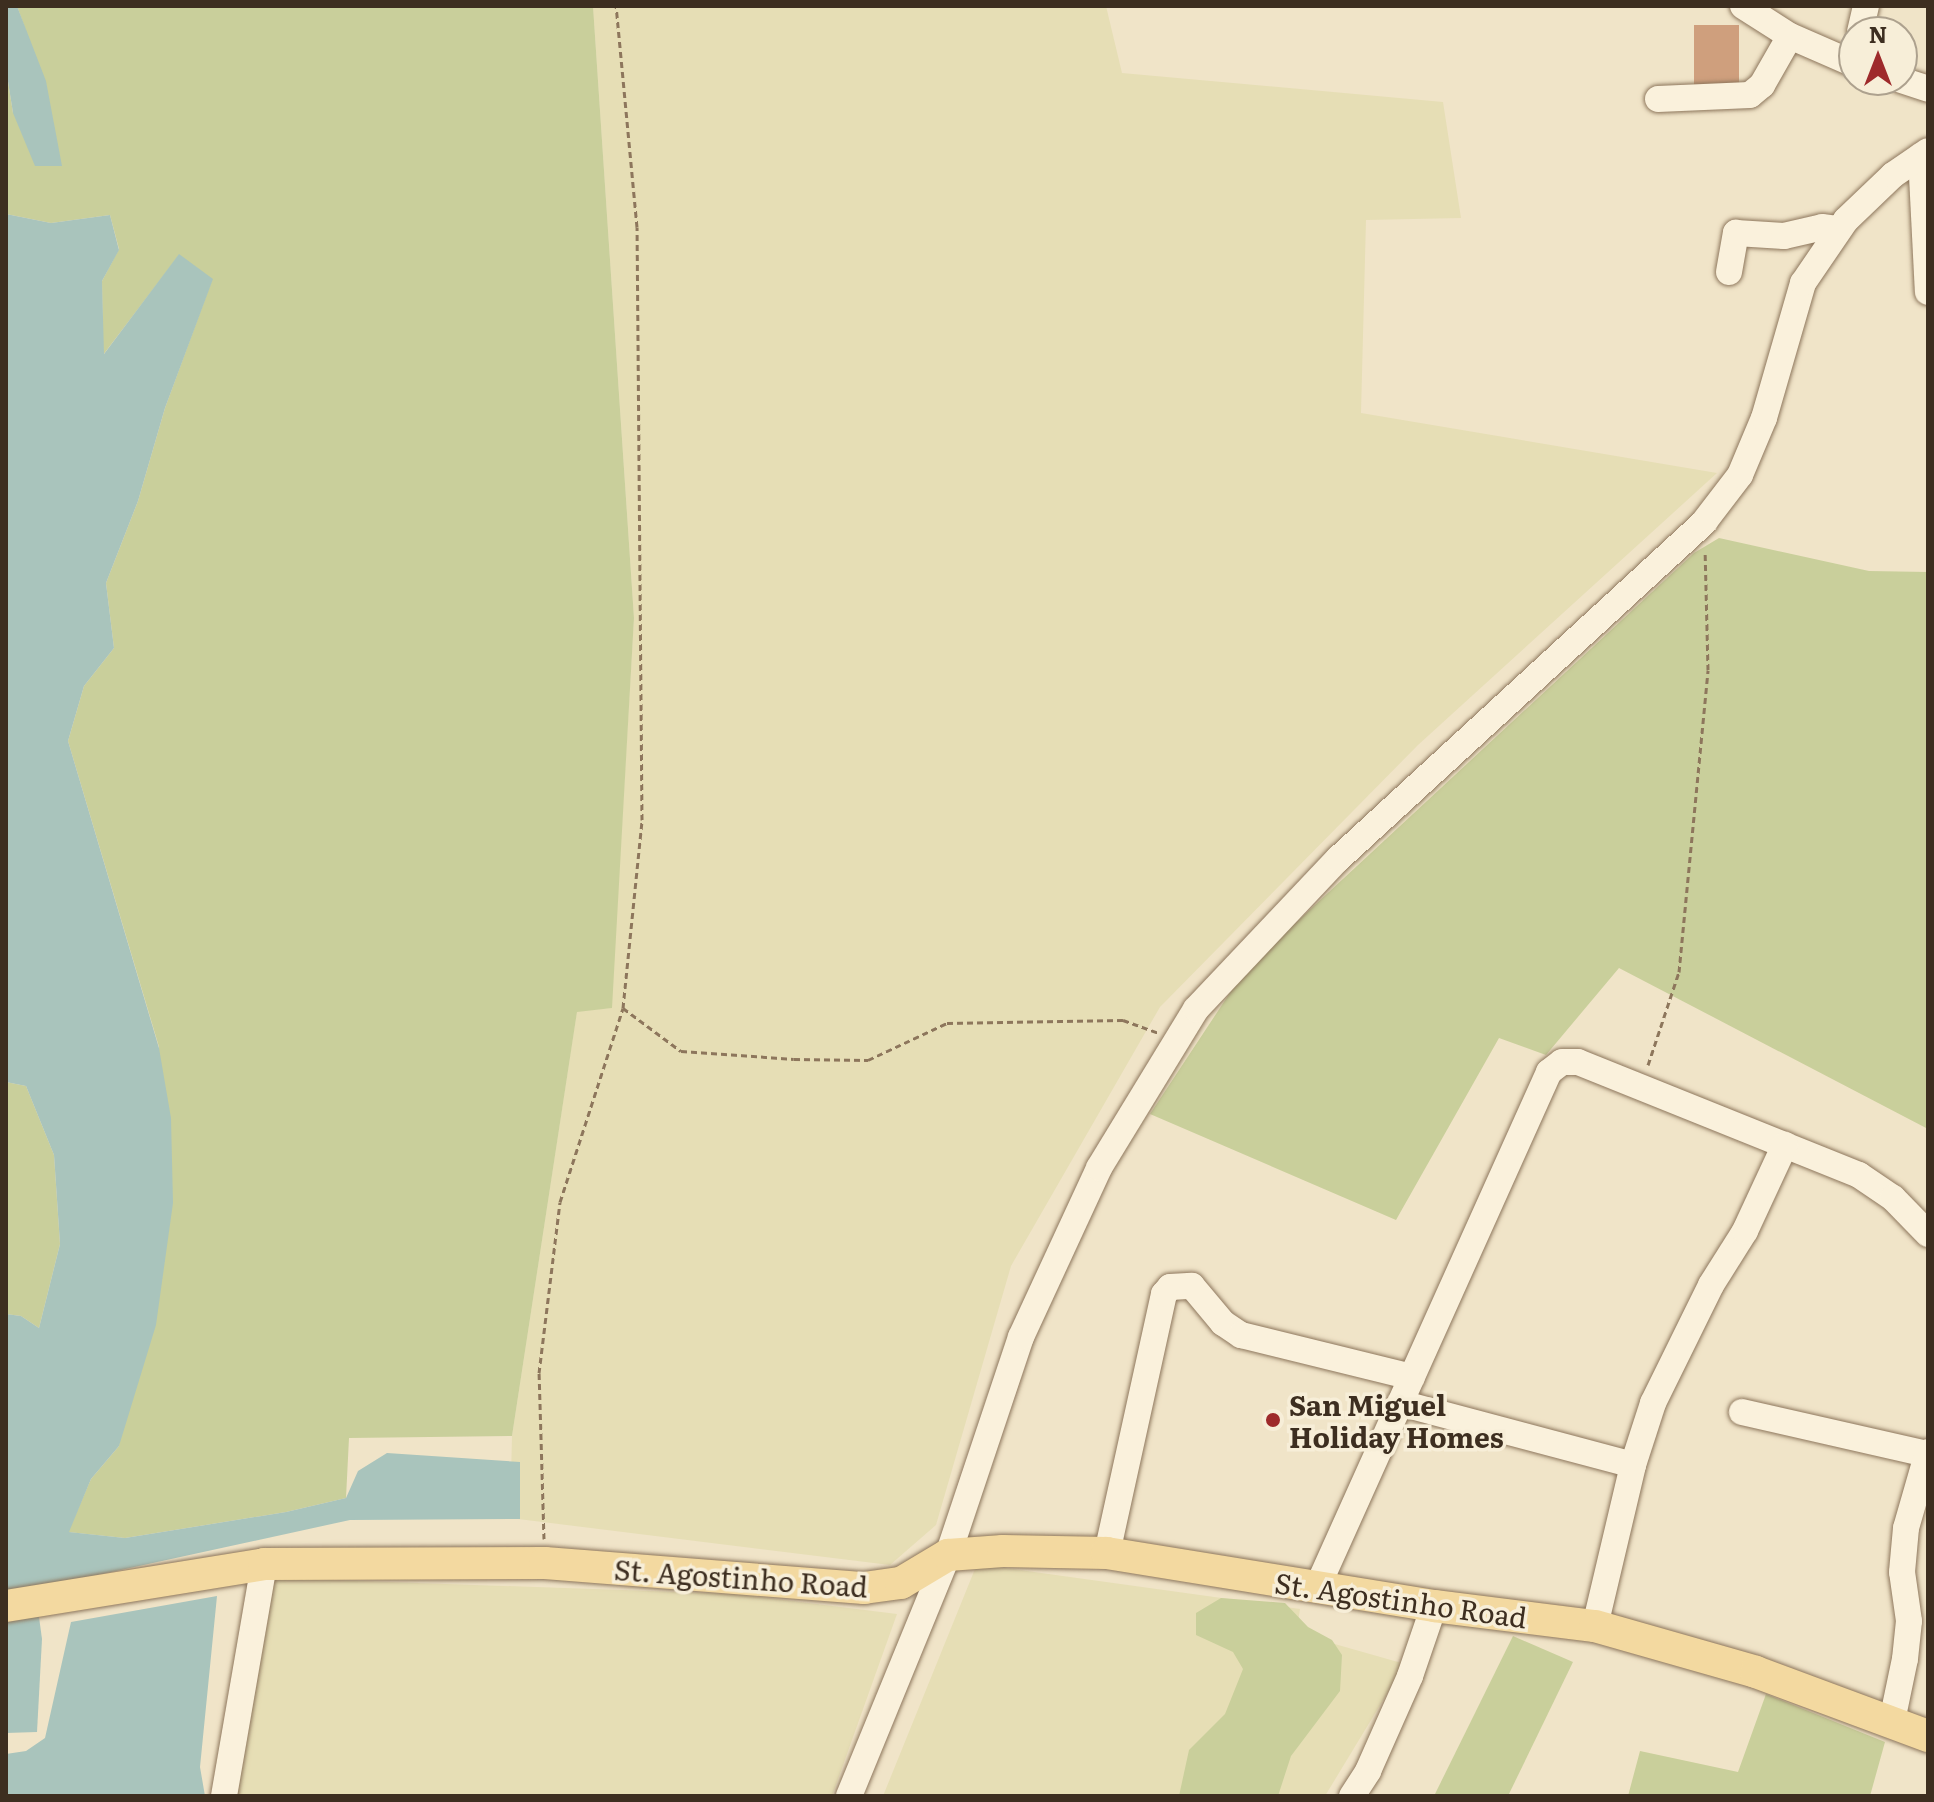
<!DOCTYPE html>
<style>
body{margin:0}
#map{position:relative;width:1934px;height:1802px;overflow:hidden;background:#f0e4c8;font-family:Literata,serif}
div>[style]{position:absolute}
[style*='--x']{left:calc(var(--x)*1px);top:calc(var(--y)*1px);width:calc(var(--w)*1px);rotate:calc(var(--a)*1deg)}
.farmland>*{inset:0;background:#e6deb5}
.green>*{inset:0;background:#c9cf9b}
.water>*{inset:0;background:#a9c4bc}
.building>*{inset:0;background:#cf9f7d;transform-origin:0 0}
.path>*{height:3px;margin-top:-1.5px;transform-origin:0;background:repeating-linear-gradient(90deg,#8d765c 0 6px,transparent 0 10px)}
.roads{filter:drop-shadow(0 0 2px #8d765c) drop-shadow(0 0 2px #8d765c)}
.minor>*{height:26px;margin:-13px;padding:0 13px;transform-origin:13px;border-radius:13px;background:#faf1dc}
.major>*{height:32px;margin:-16px;padding:0 16px;transform-origin:16px;border-radius:16px;background:#f3d9a0}
.dots>*{width:22px;height:22px;translate:-50% -50%;box-sizing:border-box;border:4px solid #f7eed8;border-radius:50%}
span{translate:-50% -50%;white-space:nowrap;text-align:center;line-height:1.15;-webkit-text-stroke:7px #f7eed8;paint-order:stroke}
.poi-label{font-size:28px;color:#3d2e20;font-weight:700}
.left{translate:0 -50%;text-align:left}
.street-label{font-size:28px;color:#3d2e20}
.frame{position:absolute;inset:0;border:8px solid #3d2e20;pointer-events:none}
.north{position:absolute;left:1838px;top:16px;width:80px;height:80px;box-sizing:border-box;background:#f7eed8;border:2px solid #ada18e;border-radius:50%;rotate:0deg;font-size:22px;font-weight:700;line-height:32px;text-align:center;color:#3d2e20}
.north::after{content:'';display:block;margin:auto;width:28px;height:36px;background:#9e2a2b;clip-path:polygon(50% 0,100% 100%,50% 72%,0 100%)}
</style>
<div id="map">
<div class="farmland">
<div style="clip-path:polygon(593px 6px,1106px 6px,1122px 73px,1443px 102px,1461px 218px,1366px 220px,1361px 413px,1717px 473px,1418px 745px,1160px 1007px,1011px 1266px,936px 1525px,890px 1565px,510px 1518px,512px 1436px,577px 1011px,611px 1008px,634px 618px)"></div>
<div style="clip-path:polygon(977px 1564px,1300px 1609px,1296px 1633px,1405px 1664px,1325px 1796px,883px 1796px)"></div>
<div style="clip-path:polygon(274px 1578px,735px 1594px,897px 1614px,832px 1796px,237px 1796px)"></div>
</div>
<div class="green">
<div style="clip-path:polygon(17px 6px,593px 6px,634px 618px,612px 1008px,577px 1012px,512px 1436px,349px 1438px,346px 1498px,286px 1512px,125px 1538px,68px 1532px,91px 1479px,119px 1446px,159px 1047px,68px 741px,84px 686px,114px 648px,106px 583px,138px 501px,165px 408px,212px 280px,179px 255px,103px 355px,102px 281px,119px 249px,110px 215px,51px 223px,6px 214px,6px 69px,13px 113px,26px 31px)"></div>
<div style="clip-path:polygon(1719px 538px,1869px 571px,1928px 572px,1928px 1129px,1619px 968px,1546px 1055px,1499px 1038px,1396px 1220px,1150px 1114px,1245px 970px,1694px 553px)"></div>
<div style="clip-path:polygon(6px 1082px,26px 1086px,54px 1155px,60px 1244px,39px 1328px,21px 1316px,6px 1314px)"></div>
<div style="clip-path:polygon(1221px 1598px,1285px 1603px,1308px 1627px,1332px 1640px,1342px 1655px,1340px 1691px,1291px 1756px,1278px 1796px,1179px 1796px,1189px 1750px,1225px 1714px,1243px 1669px,1233px 1652px,1196px 1635px,1196px 1613px)"></div>
<div style="clip-path:polygon(1513px 1636px,1573px 1662px,1508px 1796px,1434px 1796px)"></div>
<div style="clip-path:polygon(1766px 1694px,1885px 1742px,1870px 1796px,1628px 1796px,1640px 1751px,1738px 1772px)"></div>
</div>
<div class="water">
<div style="clip-path:polygon(6px 6px,17px 6px,46px 81px,62px 166px,35px 166px,13px 113px,6px 69px)"></div>
<div style="clip-path:polygon(6px 214px,51px 223px,110px 215px,119px 250px,102px 281px,104px 354px,179px 254px,213px 279px,165px 408px,138px 501px,106px 583px,114px 648px,84px 686px,68px 741px,159px 1048px,171px 1118px,173px 1203px,156px 1325px,119px 1446px,91px 1479px,69px 1532px,125px 1538px,286px 1512px,346px 1498px,358px 1471px,387px 1453px,520px 1462px,520px 1519px,350px 1520px,6px 1595px,6px 1314px,21px 1316px,39px 1328px,60px 1244px,54px 1155px,26px 1086px,6px 1082px)"></div>
<div style="clip-path:polygon(217px 1596px,200px 1767px,205px 1796px,6px 1796px,6px 1754px,26px 1751px,45px 1738px,71px 1622px)"></div>
<div style="clip-path:polygon(6px 1617px,39px 1617px,42px 1639px,37px 1732px,6px 1733px)"></div>
</div>
<div class="building">
<div style="left:1694px;top:25px;width:45px;height:62px"></div>
</div>
<div class="path">
<div style="--x:623;--y:1008;--w:72;--a:36.6"></div>
<div style="--x:681;--y:1051;--w:113;--a:4"></div>
<div style="--x:794;--y:1059;--w:74;--a:0.8"></div>
<div style="--x:868;--y:1060;--w:87;--a:-25.1"></div>
<div style="--x:947;--y:1023;--w:176;--a:-1"></div>
<div style="--x:1123;--y:1020;--w:37;--a:20"></div>
<div style="--x:1648;--y:1065;--w:98;--a:-71.6"></div>
<div style="--x:1679;--y:972;--w:303;--a:-84.5"></div>
<div style="--x:1708;--y:670;--w:119;--a:-91.4"></div>
<div style="--x:544;--y:1539;--w:166;--a:-91.7"></div>
<div style="--x:539;--y:1373;--w:172;--a:-83"></div>
<div style="--x:560;--y:1202;--w:204;--a:-72"></div>
<div style="--x:623;--y:1008;--w:189;--a:-84.2"></div>
<div style="--x:642;--y:820;--w:593;--a:-90.48"></div>
<div style="--x:637;--y:227;--w:222;--a:-95.4"></div>
</div>
<div class="roads">
<div class="minor">
<div style="--x:1743;--y:6;--w:56;--a:32.6"></div>
<div style="--x:1790;--y:36;--w:70;--a:23.6"></div>
<div style="--x:1860;--y:32;--w:27;--a:-77"></div>
<div style="--x:1901;--y:80;--w:28;--a:18"></div>
<div style="--x:1658;--y:99;--w:92;--a:-2.5"></div>
<div style="--x:1750;--y:95;--w:16;--a:-40"></div>
<div style="--x:1762;--y:85;--w:56;--a:-60.3"></div>
<div style="--x:1921;--y:156;--w:136;--a:87.1"></div>
<div style="--x:1729;--y:272;--w:40;--a:-80"></div>
<div style="--x:1736;--y:233;--w:48;--a:3.6"></div>
<div style="--x:1784;--y:236;--w:39;--a:-13"></div>
<div style="--x:1822;--y:227;--w:17;--a:7"></div>
<div style="--x:1400;--y:1403;--w:241;--a:14.9"></div>
<div style="--x:1742;--y:1412;--w:190;--a:12.8"></div>
<div style="--x:1107;--y:1553;--w:265;--a:-77.6"></div>
<div style="--x:1164;--y:1294;--w:9;--a:-49"></div>
<div style="--x:1170;--y:1287;--w:22;--a:-3"></div>
<div style="--x:1192;--y:1286;--w:48;--a:50"></div>
<div style="--x:1223;--y:1323;--w:22;--a:34"></div>
<div style="--x:1241;--y:1335;--w:176;--a:13.8"></div>
<div style="--x:1317;--y:1588;--w:566;--a:-65.79"></div>
<div style="--x:1549;--y:1072;--w:16;--a:-38"></div>
<div style="--x:1562;--y:1062;--w:16;--a:0"></div>
<div style="--x:1578;--y:1062;--w:303;--a:21.9"></div>
<div style="--x:1859;--y:1175;--w:41;--a:34.1"></div>
<div style="--x:1893;--y:1198;--w:50;--a:45.8"></div>
<div style="--x:1595;--y:1626;--w:165;--a:-76.7"></div>
<div style="--x:1633;--y:1465;--w:65;--a:-72.1"></div>
<div style="--x:1653;--y:1403;--w:131;--a:-63.8"></div>
<div style="--x:1711;--y:1285;--w:64;--a:-57.8"></div>
<div style="--x:1745;--y:1231;--w:95;--a:-65.1"></div>
<div style="--x:1892;--y:1721;--w:63;--a:-78.2"></div>
<div style="--x:1905;--y:1659;--w:38;--a:-84"></div>
<div style="--x:1909;--y:1621;--w:49;--a:-98.1"></div>
<div style="--x:1902;--y:1572;--w:44;--a:-84.8"></div>
<div style="--x:1906;--y:1528;--w:79;--a:-73.9"></div>
<div style="--x:224;--y:1796;--w:235;--a:-80.2"></div>
<div style="--x:849;--y:1796;--w:261;--a:-67.7"></div>
<div style="--x:948;--y:1555;--w:230;--a:-71.5"></div>
<div style="--x:1021;--y:1337;--w:186;--a:-65.2"></div>
<div style="--x:1099;--y:1168;--w:186;--a:-58.6"></div>
<div style="--x:1196;--y:1009;--w:207;--a:-46.6"></div>
<div style="--x:1338;--y:859;--w:498;--a:-42.6"></div>
<div style="--x:1704;--y:522;--w:59;--a:-52.5"></div>
<div style="--x:1740;--y:475;--w:62;--a:-67.2"></div>
<div style="--x:1764;--y:418;--w:141;--a:-73.9"></div>
<div style="--x:1803;--y:283;--w:76;--a:-55.7"></div>
<div style="--x:1846;--y:220;--w:65;--a:-43.8"></div>
<div style="--x:1893;--y:175;--w:42;--a:-34.4"></div>
<div style="--x:1352;--y:1796;--w:30;--a:-57"></div>
<div style="--x:1368;--y:1771;--w:104;--a:-66.1"></div>
<div style="--x:1410;--y:1676;--w:74;--a:-71.1"></div>
</div>
<div class="major">
<div style="--x:6;--y:1606;--w:261;--a:-9.2"></div>
<div style="--x:264;--y:1564;--w:281;--a:-0.2"></div>
<div style="--x:545;--y:1563;--w:320;--a:4.5"></div>
<div style="--x:864;--y:1588;--w:37;--a:-8"></div>
<div style="--x:901;--y:1583;--w:55;--a:-30.8"></div>
<div style="--x:948;--y:1555;--w:55;--a:-4.2"></div>
<div style="--x:1003;--y:1551;--w:104;--a:1.1"></div>
<div style="--x:1107;--y:1553;--w:331;--a:9.2"></div>
<div style="--x:1434;--y:1606;--w:162;--a:7.1"></div>
<div style="--x:1595;--y:1626;--w:167;--a:15.9"></div>
<div style="--x:1756;--y:1672;--w:184;--a:20.4"></div>
</div>
</div>
<div class="dots">
<div style="left:1273px;top:1420px;background:#9e2a2b"></div>
</div>
<div class="poi-label">
<span class="left" style="left:1289px;top:1420px">San Miguel<br>Holiday Homes</span>
</div>
<div class="street-label">
<span style="left:741px;top:1577px;rotate:4deg">St. Agostinho Road</span>
<span style="left:1401px;top:1599px;rotate:8deg">St. Agostinho Road</span>
</div>
<div class="frame"></div>
<div class="north">N</div>
</div>
